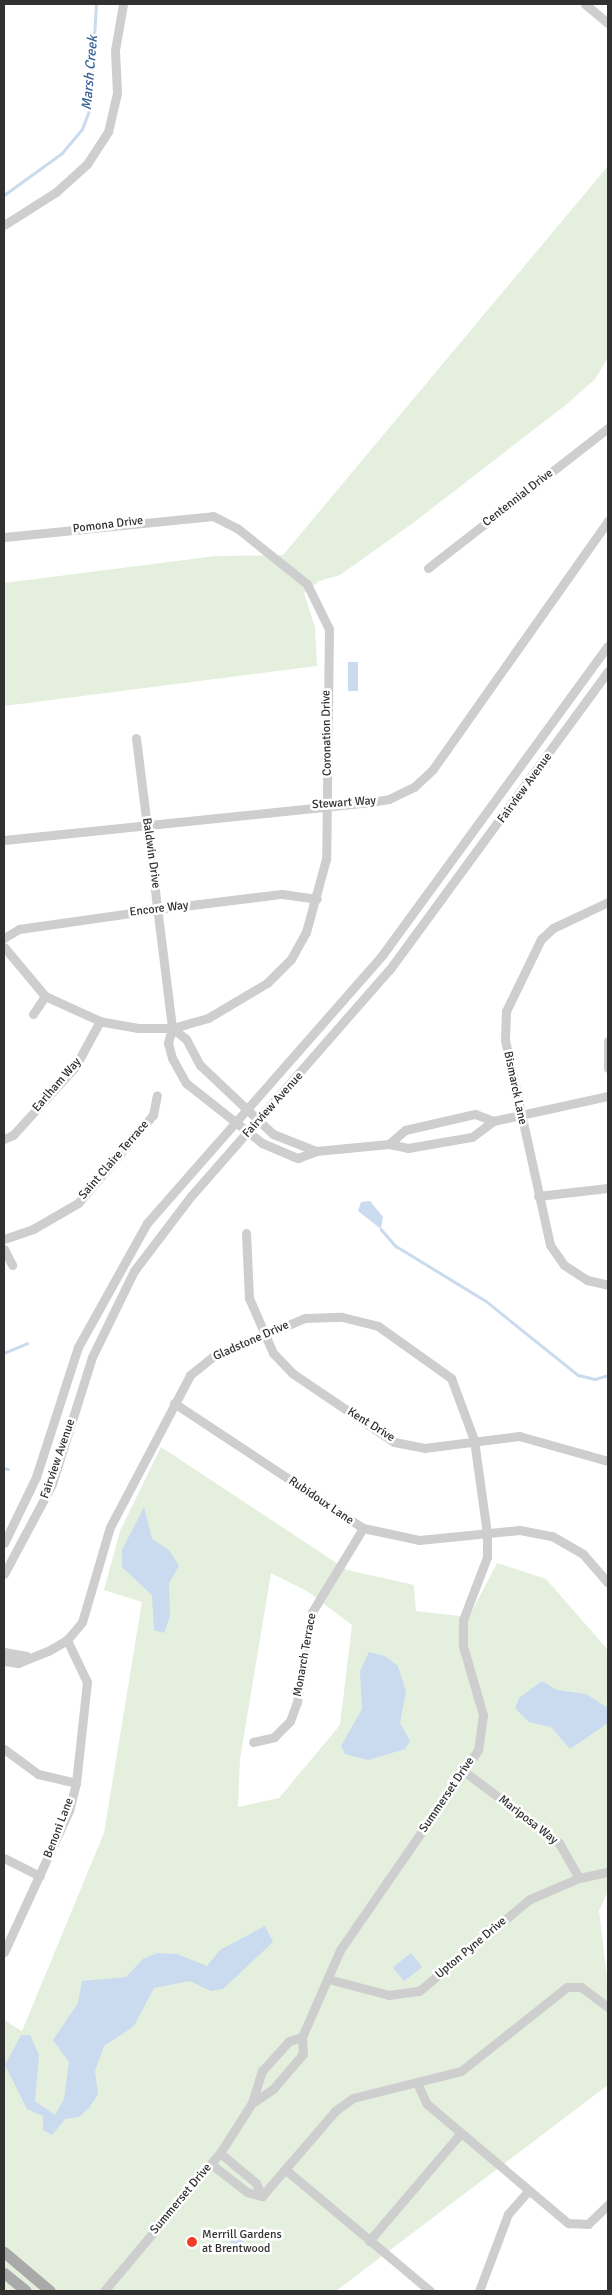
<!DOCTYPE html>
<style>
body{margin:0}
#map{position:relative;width:612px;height:2295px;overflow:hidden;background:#fff;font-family:Signika,sans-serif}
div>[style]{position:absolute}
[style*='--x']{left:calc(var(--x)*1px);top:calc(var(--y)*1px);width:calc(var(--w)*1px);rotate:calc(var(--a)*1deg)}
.green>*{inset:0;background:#e4efde}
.water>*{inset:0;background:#cadaef;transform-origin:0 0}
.round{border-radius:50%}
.stream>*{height:2.5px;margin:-1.25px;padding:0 1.25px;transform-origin:1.25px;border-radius:1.25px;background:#cadaef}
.minor>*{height:9px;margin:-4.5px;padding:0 4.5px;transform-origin:4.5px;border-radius:4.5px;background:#cecece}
.major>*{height:11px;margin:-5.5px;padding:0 5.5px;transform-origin:5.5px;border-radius:5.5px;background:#a9a9a9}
.dots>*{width:14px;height:14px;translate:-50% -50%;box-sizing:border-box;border:2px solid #fff;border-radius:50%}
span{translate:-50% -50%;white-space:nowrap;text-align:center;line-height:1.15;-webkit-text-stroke:5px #fff;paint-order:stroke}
.street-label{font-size:12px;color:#313131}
.poi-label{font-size:12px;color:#313131}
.left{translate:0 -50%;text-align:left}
.water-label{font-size:14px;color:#38639a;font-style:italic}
.frame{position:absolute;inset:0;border:5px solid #313131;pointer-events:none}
</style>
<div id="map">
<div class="green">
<div style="clip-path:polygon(608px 166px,608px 358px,595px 379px,567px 404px,413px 523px,340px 575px,319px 581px,304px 593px,315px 627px,317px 666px,4px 706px,4px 583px,216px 556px,283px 555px)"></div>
<div style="clip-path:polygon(evenodd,161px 1447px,347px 1570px,414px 1585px,416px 1611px,469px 1617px,497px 1563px,546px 1579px,608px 1650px,608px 1891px,599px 1911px,608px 1986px,608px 2085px,336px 2291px,4px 2291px,4px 2020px,22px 2031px,104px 1833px,142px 1602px,104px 1590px,120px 1531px,161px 1447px,271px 1573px,307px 1591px,352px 1625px,340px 1725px,279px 1798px,238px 1807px,240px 1759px,271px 1573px)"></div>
</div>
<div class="water">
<div style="left:348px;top:662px;width:10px;height:29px"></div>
<div style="clip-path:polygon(370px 1201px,383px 1217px,381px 1229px,358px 1211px,361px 1202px)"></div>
<div style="clip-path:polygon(144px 1507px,152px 1539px,169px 1550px,179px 1566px,169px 1583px,170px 1616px,164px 1633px,154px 1630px,152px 1595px,122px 1567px,122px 1550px)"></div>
<div style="clip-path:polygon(369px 1652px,385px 1656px,398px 1666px,406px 1692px,400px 1723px,410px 1741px,405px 1749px,368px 1760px,345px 1754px,341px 1746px,362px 1709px,360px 1671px)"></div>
<div style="clip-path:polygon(542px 1681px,557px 1690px,586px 1694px,608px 1708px,608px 1723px,570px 1749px,551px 1727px,529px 1722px,515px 1708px,519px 1698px)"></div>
<div style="clip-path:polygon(265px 1926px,273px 1942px,223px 1989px,211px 1991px,190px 1981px,154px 1988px,134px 2026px,104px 2046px,95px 2071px,98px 2094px,89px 2108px,79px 2117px,65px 2119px,52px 2135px,43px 2130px,43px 2116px,27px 2109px,5px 2065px,21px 2035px,30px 2035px,39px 2055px,35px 2101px,55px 2115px,64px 2099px,69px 2062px,53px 2040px,78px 2003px,82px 1981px,126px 1977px,143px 1959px,157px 1953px,177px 1954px,207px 1966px,220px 1950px)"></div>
<div style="left:411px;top:1953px;width:18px;height:23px;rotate:52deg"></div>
<div class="round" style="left:230px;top:2232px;width:14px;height:14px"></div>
</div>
<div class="stream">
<div style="--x:4;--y:195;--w:72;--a:-35.9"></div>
<div style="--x:62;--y:153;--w:31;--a:-50"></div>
<div style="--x:82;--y:129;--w:22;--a:-69"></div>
<div style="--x:90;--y:108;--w:104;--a:-86.7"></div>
<div style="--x:381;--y:1229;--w:23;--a:49"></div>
<div style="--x:396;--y:1246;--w:105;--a:31.4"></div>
<div style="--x:486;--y:1301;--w:118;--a:38.8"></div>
<div style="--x:578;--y:1375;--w:17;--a:13"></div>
<div style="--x:595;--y:1379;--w:14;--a:-17"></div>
<div style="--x:4;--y:1353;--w:25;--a:-23"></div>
<div style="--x:4;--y:1468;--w:4;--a:14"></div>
</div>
<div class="minor">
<div style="--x:585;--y:4;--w:30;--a:40"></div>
<div style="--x:4;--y:225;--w:62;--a:-32.4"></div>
<div style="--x:56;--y:192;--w:42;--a:-42.1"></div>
<div style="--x:87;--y:164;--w:38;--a:-57"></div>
<div style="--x:108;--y:132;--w:40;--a:-77"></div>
<div style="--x:117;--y:93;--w:43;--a:-92.7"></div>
<div style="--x:115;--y:50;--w:47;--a:-80.1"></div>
<div style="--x:4;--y:537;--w:210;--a:-5.7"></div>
<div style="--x:213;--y:516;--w:27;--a:27"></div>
<div style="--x:237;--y:528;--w:90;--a:38.7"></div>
<div style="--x:307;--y:584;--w:50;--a:63.9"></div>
<div style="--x:329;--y:629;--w:230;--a:90.7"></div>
<div style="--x:326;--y:859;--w:76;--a:105.3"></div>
<div style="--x:306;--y:932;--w:31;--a:119"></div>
<div style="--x:291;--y:959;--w:34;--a:135"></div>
<div style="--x:267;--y:983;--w:69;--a:149.3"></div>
<div style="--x:208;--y:1018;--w:37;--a:164"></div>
<div style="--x:172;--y:1028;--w:34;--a:180"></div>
<div style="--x:138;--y:1028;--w:39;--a:-170"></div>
<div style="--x:100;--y:1021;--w:60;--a:-155.6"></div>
<div style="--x:45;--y:996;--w:64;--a:-129.9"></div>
<div style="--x:428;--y:568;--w:228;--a:-37.9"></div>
<div style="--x:136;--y:738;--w:292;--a:82.9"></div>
<div style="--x:172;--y:1028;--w:16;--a:105"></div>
<div style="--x:168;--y:1043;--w:16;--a:75"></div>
<div style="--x:172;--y:1058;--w:29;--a:61"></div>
<div style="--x:186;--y:1083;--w:97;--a:38.3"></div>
<div style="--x:262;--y:1143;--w:39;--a:23"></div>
<div style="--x:298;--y:1158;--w:19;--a:-21"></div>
<div style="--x:316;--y:1151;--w:73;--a:-5.5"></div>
<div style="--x:389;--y:1144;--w:19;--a:12"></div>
<div style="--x:408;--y:1148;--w:65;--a:-9.8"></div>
<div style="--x:472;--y:1137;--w:26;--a:-37"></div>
<div style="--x:493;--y:1121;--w:118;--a:-12.3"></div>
<div style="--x:4;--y:840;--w:362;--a:-5.9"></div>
<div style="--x:364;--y:803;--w:25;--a:-9"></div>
<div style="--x:389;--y:799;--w:28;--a:-26"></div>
<div style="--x:414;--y:787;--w:26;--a:-43"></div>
<div style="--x:433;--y:769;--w:304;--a:-54.8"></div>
<div style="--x:608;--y:902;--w:61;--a:154.7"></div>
<div style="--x:553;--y:928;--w:16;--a:137"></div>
<div style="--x:541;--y:939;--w:80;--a:115.9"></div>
<div style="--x:506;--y:1011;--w:29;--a:92"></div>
<div style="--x:505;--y:1040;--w:210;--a:77.6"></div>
<div style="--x:550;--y:1245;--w:24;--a:55"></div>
<div style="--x:564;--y:1265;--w:27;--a:33"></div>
<div style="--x:587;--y:1280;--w:22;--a:13"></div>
<div style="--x:4;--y:938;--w:17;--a:-31"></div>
<div style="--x:19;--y:929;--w:141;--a:-8.1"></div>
<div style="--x:159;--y:909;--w:124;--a:-7"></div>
<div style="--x:282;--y:894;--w:35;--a:8"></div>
<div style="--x:33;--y:1014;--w:22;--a:-56"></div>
<div style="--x:172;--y:1028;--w:18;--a:38"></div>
<div style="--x:186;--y:1039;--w:30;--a:62"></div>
<div style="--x:200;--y:1065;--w:100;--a:43.4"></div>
<div style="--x:273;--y:1134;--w:46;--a:21.6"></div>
<div style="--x:608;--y:1041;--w:27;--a:90"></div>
<div style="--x:4;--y:1139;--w:10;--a:-24"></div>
<div style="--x:13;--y:1135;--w:92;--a:-47.6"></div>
<div style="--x:75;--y:1067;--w:52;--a:-61.5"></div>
<div style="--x:389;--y:1144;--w:21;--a:-41"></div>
<div style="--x:405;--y:1130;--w:72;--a:-12.9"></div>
<div style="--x:475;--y:1114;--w:19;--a:21"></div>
<div style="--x:538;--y:1196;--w:70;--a:-6.5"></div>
<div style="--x:246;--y:1233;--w:65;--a:87.4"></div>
<div style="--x:249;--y:1298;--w:60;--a:66.4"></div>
<div style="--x:273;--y:1353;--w:28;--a:46"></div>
<div style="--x:292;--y:1373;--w:123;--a:34.1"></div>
<div style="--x:394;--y:1442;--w:31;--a:11"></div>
<div style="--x:424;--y:1448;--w:96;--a:-7.2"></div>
<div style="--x:519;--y:1436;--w:92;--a:15.7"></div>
<div style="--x:4;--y:1239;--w:31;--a:-19"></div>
<div style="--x:33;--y:1229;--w:52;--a:-30"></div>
<div style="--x:78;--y:1203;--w:116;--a:-49.6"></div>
<div style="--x:153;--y:1115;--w:20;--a:-79"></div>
<div style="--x:4;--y:1249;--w:18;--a:63"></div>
<div style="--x:174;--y:1403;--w:227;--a:33.5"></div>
<div style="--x:363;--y:1528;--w:57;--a:12.1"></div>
<div style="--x:419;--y:1540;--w:101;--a:-5.7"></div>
<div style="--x:520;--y:1530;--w:33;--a:11"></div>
<div style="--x:552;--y:1536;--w:36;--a:30"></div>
<div style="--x:583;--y:1554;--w:38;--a:49"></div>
<div style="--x:4;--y:1543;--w:73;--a:-64.1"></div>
<div style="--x:36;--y:1477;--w:137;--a:-72.1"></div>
<div style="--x:78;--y:1347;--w:142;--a:-60.9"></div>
<div style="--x:147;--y:1223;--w:358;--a:-48.7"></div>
<div style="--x:383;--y:954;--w:381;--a:-53.9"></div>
<div style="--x:4;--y:1574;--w:102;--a:-61.9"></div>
<div style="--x:52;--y:1484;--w:133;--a:-72.5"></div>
<div style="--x:92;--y:1357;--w:96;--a:-64"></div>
<div style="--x:134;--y:1271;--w:94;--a:-52.8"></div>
<div style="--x:191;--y:1196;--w:302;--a:-48.8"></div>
<div style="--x:390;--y:969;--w:369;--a:-53.8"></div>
<div style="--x:4;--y:1652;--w:23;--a:10"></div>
<div style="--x:4;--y:1661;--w:14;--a:8"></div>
<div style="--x:18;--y:1663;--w:32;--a:-22"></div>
<div style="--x:48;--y:1651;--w:22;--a:-30"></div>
<div style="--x:67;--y:1640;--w:23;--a:-50"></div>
<div style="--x:82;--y:1622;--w:99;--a:-73.6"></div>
<div style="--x:110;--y:1527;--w:172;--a:-62.2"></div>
<div style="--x:190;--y:1375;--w:28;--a:-39"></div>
<div style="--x:212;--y:1357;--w:101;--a:-22.8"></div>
<div style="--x:305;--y:1318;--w:37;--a:-2"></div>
<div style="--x:342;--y:1317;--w:37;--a:14"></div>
<div style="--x:378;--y:1326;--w:90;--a:35.5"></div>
<div style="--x:451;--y:1378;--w:66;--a:69.6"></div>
<div style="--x:474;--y:1440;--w:95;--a:82.1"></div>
<div style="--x:487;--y:1534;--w:23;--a:90"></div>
<div style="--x:487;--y:1557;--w:67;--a:110.9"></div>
<div style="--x:463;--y:1620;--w:26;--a:90"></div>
<div style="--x:463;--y:1646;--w:72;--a:73.8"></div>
<div style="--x:483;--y:1715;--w:35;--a:98"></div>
<div style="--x:478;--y:1750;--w:243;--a:124.6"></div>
<div style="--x:340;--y:1950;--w:95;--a:113.6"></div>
<div style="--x:302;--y:2037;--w:17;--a:87"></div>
<div style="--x:303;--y:2054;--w:46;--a:130.6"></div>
<div style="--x:273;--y:2089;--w:25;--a:146"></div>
<div style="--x:253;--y:1742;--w:22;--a:-13"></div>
<div style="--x:274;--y:1737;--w:23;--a:-45"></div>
<div style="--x:290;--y:1721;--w:20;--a:-70"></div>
<div style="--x:297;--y:1702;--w:91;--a:-80.5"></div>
<div style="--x:312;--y:1612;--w:98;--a:-58.7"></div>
<div style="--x:4;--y:1749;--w:42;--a:36.3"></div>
<div style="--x:38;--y:1774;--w:39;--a:13"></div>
<div style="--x:465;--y:1772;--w:118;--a:37.1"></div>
<div style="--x:559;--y:1843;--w:40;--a:60.3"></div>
<div style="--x:4;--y:1858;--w:40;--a:26.6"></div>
<div style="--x:4;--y:1952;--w:155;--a:-65.3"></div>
<div style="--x:69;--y:1811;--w:29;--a:-76"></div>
<div style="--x:76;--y:1783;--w:102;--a:-83.8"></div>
<div style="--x:87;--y:1682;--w:47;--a:-115.5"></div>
<div style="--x:328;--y:1979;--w:63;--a:14.7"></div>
<div style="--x:389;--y:1995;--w:30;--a:-8"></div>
<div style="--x:419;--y:1991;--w:144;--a:-39.7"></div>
<div style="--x:530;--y:1899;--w:53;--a:-23.2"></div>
<div style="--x:579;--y:1878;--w:30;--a:-12"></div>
<div style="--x:417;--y:2083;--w:23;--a:65"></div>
<div style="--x:427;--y:2104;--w:185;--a:40.2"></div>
<div style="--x:568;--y:2223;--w:20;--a:3"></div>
<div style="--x:588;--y:2224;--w:28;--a:-44"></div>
<div style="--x:211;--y:2164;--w:46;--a:37.9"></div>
<div style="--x:247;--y:2192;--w:16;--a:15"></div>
<div style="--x:262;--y:2196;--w:14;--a:-115"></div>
<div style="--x:256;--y:2183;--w:47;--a:-140.2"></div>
<div style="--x:286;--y:2170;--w:188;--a:40"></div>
<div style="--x:262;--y:2196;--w:112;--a:-49.3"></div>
<div style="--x:335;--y:2111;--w:22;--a:-36"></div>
<div style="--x:353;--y:2098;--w:111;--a:-14"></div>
<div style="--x:461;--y:2071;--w:135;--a:-38.4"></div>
<div style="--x:567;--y:1987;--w:14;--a:0"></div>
<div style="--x:581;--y:1987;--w:34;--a:37"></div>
<div style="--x:369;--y:2241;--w:140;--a:-49.6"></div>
<div style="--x:104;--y:2291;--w:180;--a:-50"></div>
<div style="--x:220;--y:2153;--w:59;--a:-57.4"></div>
<div style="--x:252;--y:2103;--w:34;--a:-73"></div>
<div style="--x:262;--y:2071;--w:40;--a:-48"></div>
<div style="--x:289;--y:2041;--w:14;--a:-17"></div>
<div style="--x:479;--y:2291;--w:82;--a:-69.4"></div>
<div style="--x:508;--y:2214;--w:30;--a:-49"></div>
</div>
<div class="major">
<div style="--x:4;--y:2252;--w:60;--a:40.3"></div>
<div style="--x:4;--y:2273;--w:28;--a:39"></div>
</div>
<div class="dots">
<div style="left:192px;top:2242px;background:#f23e29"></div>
</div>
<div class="street-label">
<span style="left:518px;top:498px;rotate:-38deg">Centennial Drive</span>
<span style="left:108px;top:525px;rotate:-7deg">Pomona Drive</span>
<span style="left:327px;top:733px;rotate:-91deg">Coronation Drive</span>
<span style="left:525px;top:788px;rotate:-54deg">Fairview Avenue</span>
<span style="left:344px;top:803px;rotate:-4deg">Stewart Way</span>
<span style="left:151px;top:853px;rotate:82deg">Baldwin Drive</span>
<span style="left:159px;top:909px;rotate:-7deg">Encore Way</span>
<span style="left:57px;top:1085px;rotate:-49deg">Earlham Way</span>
<span style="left:515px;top:1088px;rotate:78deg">Bismarck Lane</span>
<span style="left:273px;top:1105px;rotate:-48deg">Fairview Avenue</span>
<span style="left:114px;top:1160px;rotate:-49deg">Saint Claire Terrace</span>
<span style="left:251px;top:1341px;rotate:-24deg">Gladstone Drive</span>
<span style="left:371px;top:1425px;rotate:32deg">Kent Drive</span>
<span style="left:58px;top:1459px;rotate:-71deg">Fairview Avenue</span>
<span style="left:321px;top:1501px;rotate:34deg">Rubidoux Lane</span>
<span style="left:305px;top:1655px;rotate:-80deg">Monarch Terrace</span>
<span style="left:447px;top:1795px;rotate:-56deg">Summerset Drive</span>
<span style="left:528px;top:1820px;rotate:38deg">Mariposa Way</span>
<span style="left:59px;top:1828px;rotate:-69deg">Benoni Lane</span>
<span style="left:471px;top:1948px;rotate:-40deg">Upton Pyne Drive</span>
<span style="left:181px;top:2199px;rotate:-50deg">Summerset Drive</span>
</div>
<div class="poi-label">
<span class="left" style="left:202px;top:2242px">Merrill Gardens<br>at Brentwood</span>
</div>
<div class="water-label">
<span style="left:90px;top:73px;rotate:-85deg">Marsh Creek</span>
</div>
<div class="frame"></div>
</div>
